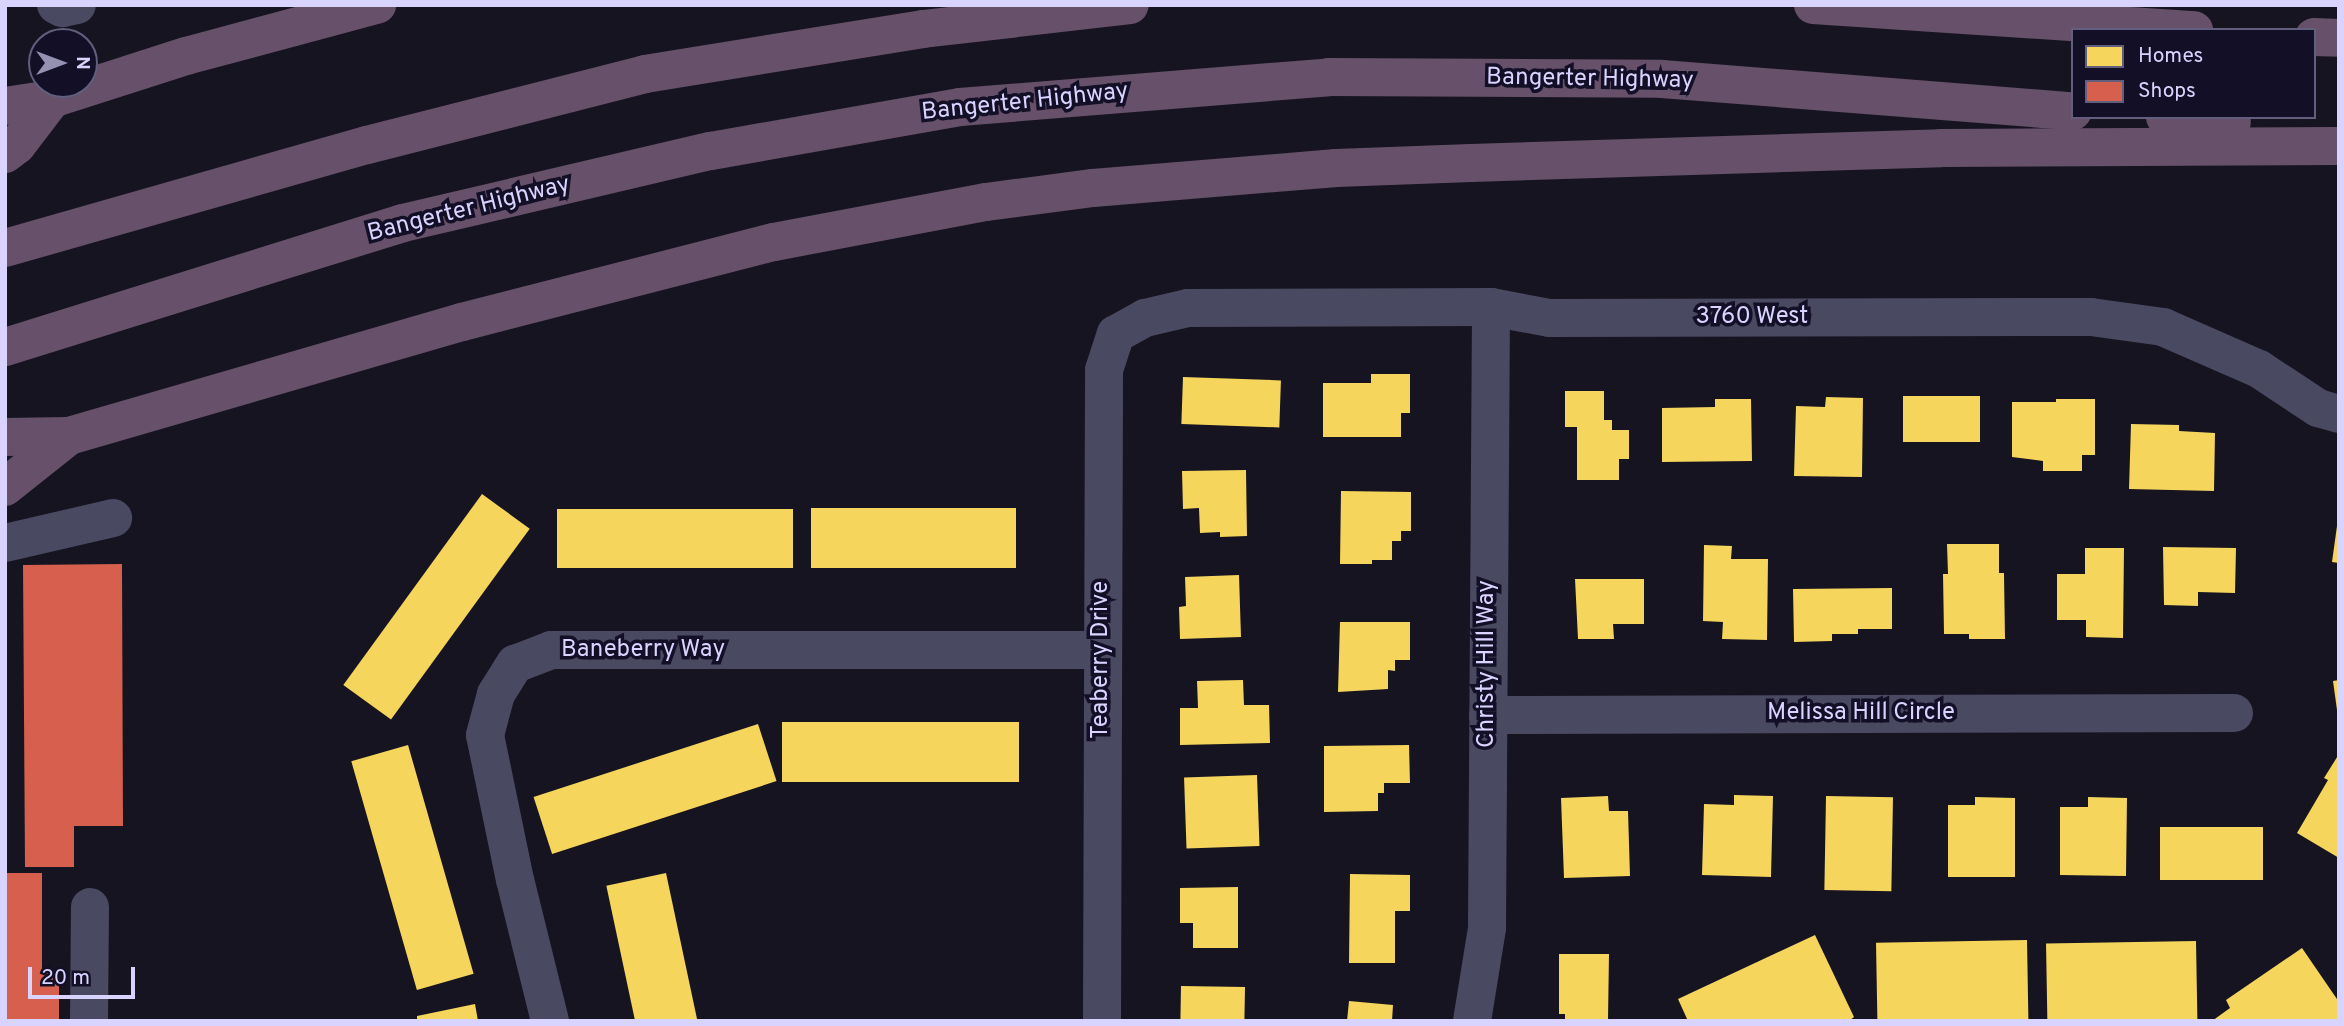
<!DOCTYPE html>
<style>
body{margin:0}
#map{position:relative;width:2344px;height:1026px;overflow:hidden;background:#161421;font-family:Overpass,sans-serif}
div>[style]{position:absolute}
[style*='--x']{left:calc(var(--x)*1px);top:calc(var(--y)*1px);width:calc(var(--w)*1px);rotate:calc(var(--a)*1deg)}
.homes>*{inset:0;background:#f6d55c;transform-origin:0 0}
.shops>*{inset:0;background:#d6604d}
.minor>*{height:38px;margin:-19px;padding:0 19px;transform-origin:19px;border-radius:19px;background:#4a4962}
.highway>*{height:38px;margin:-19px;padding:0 19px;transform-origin:19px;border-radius:19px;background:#67516a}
span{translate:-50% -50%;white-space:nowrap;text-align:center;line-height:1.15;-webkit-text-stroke:7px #130f26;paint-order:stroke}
.street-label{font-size:24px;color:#d9d4ff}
.frame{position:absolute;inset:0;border:7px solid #d9d4ff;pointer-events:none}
.legend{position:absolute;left:2071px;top:28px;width:245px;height:91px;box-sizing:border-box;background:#130f26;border:2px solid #625e7d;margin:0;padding:9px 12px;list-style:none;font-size:21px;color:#d9d4ff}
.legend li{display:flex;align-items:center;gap:14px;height:35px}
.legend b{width:35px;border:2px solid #625e7d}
.north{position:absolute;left:28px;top:28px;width:70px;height:70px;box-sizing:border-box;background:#130f26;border:2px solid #625e7d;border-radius:50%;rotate:90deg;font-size:19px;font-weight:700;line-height:28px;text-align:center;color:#d9d4ff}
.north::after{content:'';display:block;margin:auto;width:24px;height:32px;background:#9591b1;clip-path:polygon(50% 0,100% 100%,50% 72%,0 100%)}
.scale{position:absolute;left:28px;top:967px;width:107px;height:32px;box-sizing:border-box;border:4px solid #d9d4ff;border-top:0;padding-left:9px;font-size:21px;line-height:24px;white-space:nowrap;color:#d9d4ff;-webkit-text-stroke:5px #130f26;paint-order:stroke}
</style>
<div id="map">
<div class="homes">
<div style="clip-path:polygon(1371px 374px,1410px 374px,1410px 413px,1401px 413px,1401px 437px,1323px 437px,1323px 383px,1371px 383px)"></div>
<div style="left:1183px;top:377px;width:98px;height:47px;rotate:2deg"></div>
<div style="clip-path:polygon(1565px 391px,1604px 391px,1604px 420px,1612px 420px,1612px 430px,1629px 430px,1629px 459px,1619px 459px,1619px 480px,1577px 480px,1577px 427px,1565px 427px)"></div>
<div style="left:1903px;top:396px;width:77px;height:46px"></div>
<div style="clip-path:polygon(1826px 397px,1863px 398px,1862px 477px,1794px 476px,1796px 406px,1825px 407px)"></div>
<div style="clip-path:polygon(1715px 399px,1751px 399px,1752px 461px,1662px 462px,1662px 408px,1715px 407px)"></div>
<div style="clip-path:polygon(2056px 399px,2095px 399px,2095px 455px,2082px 455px,2082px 471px,2043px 471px,2043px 461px,2012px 457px,2012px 402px,2056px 402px)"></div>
<div style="clip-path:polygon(2131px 424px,2179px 425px,2179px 431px,2215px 433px,2214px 491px,2129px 489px)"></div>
<div style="clip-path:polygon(1246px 470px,1247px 536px,1220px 537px,1220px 532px,1200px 533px,1199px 508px,1183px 509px,1182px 471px)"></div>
<div style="clip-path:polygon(1341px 491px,1411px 492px,1411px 531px,1401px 531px,1401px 541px,1392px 541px,1392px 560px,1372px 560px,1372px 564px,1340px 564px)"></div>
<div style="left:482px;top:494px;width:59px;height:236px;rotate:36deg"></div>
<div style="left:1016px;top:508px;width:60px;height:205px;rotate:90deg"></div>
<div style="left:557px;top:509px;width:236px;height:59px"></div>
<div style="clip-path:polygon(2337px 526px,2339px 526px,2339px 563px,2332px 562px)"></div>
<div style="clip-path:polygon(1947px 544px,1999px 544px,1999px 573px,2004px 573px,2005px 639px,1969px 639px,1969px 634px,1944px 634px,1943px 574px,1948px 574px)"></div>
<div style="clip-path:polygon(1704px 545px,1732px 546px,1731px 559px,1768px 559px,1767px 640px,1722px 639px,1723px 622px,1703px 621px)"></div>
<div style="clip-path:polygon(2163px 547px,2236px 548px,2235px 593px,2198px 592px,2198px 606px,2164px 605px)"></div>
<div style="clip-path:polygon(2085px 548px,2124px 548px,2123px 638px,2086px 637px,2086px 620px,2057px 620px,2057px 574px,2085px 574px)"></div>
<div style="clip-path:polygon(1239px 575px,1241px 637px,1180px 639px,1179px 607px,1186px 606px,1185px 577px)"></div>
<div style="clip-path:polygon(1575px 579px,1644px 579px,1644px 624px,1613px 624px,1614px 639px,1578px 639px)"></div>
<div style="clip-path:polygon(1892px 588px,1892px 629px,1858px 629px,1858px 634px,1832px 634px,1832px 641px,1794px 642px,1793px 589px)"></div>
<div style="clip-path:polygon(1340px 622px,1410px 622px,1410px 660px,1395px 660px,1395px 671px,1388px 670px,1388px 689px,1338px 692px)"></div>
<div style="clip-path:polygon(1243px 680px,1244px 705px,1269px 705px,1270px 743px,1180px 745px,1180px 708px,1198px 708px,1197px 681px)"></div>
<div style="clip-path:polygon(2339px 680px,2339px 710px,2337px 710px,2333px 681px)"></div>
<div style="left:1019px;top:722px;width:60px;height:237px;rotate:90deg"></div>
<div style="left:758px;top:724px;width:60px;height:236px;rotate:72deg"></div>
<div style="left:408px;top:745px;width:238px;height:59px;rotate:74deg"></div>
<div style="clip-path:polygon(1409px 745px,1410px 783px,1384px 783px,1384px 793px,1378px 793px,1378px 811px,1324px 812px,1324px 746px)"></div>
<div style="clip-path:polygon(2339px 754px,2339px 858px,2297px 833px,2328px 780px,2324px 778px)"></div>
<div style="left:1257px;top:775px;width:71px;height:73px;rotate:88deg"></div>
<div style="clip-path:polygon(1734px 795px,1773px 796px,1771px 877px,1702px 875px,1704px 804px,1734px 805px)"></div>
<div style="clip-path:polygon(1608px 796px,1609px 811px,1628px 811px,1630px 876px,1564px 878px,1561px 798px)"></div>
<div style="left:1826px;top:796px;width:67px;height:94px;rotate:1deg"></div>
<div style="clip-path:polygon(1975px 797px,2015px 798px,2015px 877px,1948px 877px,1948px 805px,1975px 805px)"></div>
<div style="clip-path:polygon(2088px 797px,2127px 798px,2126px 876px,2060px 875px,2060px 807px,2088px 807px)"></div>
<div style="left:2160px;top:827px;width:103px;height:53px"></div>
<div style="left:666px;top:873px;width:151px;height:61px;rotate:78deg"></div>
<div style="clip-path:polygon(1350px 874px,1410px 875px,1410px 911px,1395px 911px,1395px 963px,1349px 963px)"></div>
<div style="clip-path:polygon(1238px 887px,1238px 948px,1193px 948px,1193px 923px,1180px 923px,1180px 888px)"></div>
<div style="clip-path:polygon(1815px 935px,1854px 1017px,1849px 1021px,1688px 1021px,1678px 999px)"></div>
<div style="left:2027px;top:940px;width:81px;height:151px;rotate:89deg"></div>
<div style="left:2196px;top:941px;width:80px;height:150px;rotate:89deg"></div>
<div style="clip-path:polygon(2302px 948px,2339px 1002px,2339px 1021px,2212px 1021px,2230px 1008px,2226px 1000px)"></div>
<div style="clip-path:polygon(1559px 954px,1609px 954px,1608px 1021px,1565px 1021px,1565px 1014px,1559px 1014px)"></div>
<div style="left:1181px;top:986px;width:64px;height:35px;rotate:1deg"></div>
<div style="clip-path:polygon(1349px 1001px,1393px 1005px,1392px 1021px,1347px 1021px)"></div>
<div style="clip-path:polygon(475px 1004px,478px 1021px,417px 1021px,417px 1016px)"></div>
</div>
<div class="shops">
<div style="clip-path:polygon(122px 564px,123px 826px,74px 826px,74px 867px,25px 867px,23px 565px)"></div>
<div style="clip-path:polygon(5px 873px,42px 873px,42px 970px,59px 970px,59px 1021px,5px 1021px)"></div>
</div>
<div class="minor">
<div style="--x:56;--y:5;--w:7;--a:27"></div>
<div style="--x:62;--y:8;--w:15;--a:-11"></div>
<div style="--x:5;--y:543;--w:111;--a:-13"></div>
<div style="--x:1488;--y:715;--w:746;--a:-0.15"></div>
<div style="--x:89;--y:1021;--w:114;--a:-89.5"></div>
<div style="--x:550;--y:1021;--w:145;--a:-103.9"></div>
<div style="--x:515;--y:880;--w:148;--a:-101.7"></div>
<div style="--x:485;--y:735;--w:42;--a:-75"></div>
<div style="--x:496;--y:694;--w:36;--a:-58"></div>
<div style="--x:515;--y:664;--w:39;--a:-21"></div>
<div style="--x:551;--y:650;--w:551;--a:0"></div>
<div style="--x:1102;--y:1021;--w:651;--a:-89.82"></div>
<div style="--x:1104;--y:370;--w:38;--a:-72"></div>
<div style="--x:1116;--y:334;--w:33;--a:-29"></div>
<div style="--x:1145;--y:318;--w:44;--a:-13.1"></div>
<div style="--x:1188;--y:308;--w:303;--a:-0.2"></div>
<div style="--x:1491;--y:307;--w:59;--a:10.7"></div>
<div style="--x:1549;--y:318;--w:542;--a:-0.11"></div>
<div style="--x:2091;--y:317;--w:73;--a:7.9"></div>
<div style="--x:2163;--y:327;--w:105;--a:23.6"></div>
<div style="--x:2259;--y:369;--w:71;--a:33.5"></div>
<div style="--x:2318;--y:408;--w:22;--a:16"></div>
<div style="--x:1472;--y:1021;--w:94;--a:-80.8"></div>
<div style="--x:1487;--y:928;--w:621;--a:-89.63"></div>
</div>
<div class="highway">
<div style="--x:1813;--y:5;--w:382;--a:3.8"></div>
<div style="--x:2314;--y:37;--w:25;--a:2"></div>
<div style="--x:5;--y:106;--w:48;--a:-8.5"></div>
<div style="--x:52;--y:99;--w:141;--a:-17.8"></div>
<div style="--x:186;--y:56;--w:198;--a:-15"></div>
<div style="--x:2165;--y:117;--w:67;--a:4.3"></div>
<div style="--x:5;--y:154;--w:15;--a:-37"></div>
<div style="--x:17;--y:145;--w:58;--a:-52.7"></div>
<div style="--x:5;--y:248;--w:376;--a:-15.9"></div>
<div style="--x:367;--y:145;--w:287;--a:-14.3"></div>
<div style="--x:645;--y:74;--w:282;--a:-9.2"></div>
<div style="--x:923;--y:29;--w:208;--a:-6.6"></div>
<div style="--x:5;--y:347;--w:417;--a:-17.3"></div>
<div style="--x:403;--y:223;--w:316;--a:-13.2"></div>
<div style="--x:711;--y:151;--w:253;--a:-10"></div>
<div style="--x:960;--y:107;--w:370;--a:-4.6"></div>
<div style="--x:1329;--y:77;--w:333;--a:0.3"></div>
<div style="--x:1662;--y:79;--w:412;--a:4.5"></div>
<div style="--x:5;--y:437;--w:64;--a:-0.9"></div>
<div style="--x:69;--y:436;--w:409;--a:-16.2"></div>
<div style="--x:462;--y:322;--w:322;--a:-14.4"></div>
<div style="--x:774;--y:242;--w:216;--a:-10.7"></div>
<div style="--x:986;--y:202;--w:108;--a:-7.5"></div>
<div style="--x:1093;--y:188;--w:244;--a:-4.7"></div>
<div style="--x:1336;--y:168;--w:135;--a:-2.1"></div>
<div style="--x:1471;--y:163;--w:470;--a:-1.8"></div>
<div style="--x:1941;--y:148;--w:398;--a:-0.3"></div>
<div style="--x:5;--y:487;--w:82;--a:-38.6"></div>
</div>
<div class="street-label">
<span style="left:1590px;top:80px;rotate:1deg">Bangerter Highway</span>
<span style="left:1025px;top:103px;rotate:-6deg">Bangerter Highway</span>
<span style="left:469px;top:210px;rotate:-14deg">Bangerter Highway</span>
<span style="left:1752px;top:318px">3760 West</span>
<span style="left:643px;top:651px">Baneberry Way</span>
<span style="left:1102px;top:660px;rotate:-90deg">Teaberry Drive</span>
<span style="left:1488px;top:664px;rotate:-90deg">Christy Hill Way</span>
<span style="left:1861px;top:714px">Melissa Hill Circle</span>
</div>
<div class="frame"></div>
<ul class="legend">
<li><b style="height:19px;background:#f6d55c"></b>Homes</li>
<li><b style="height:19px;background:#d6604d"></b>Shops</li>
</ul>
<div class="north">N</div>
<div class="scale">20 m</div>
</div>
